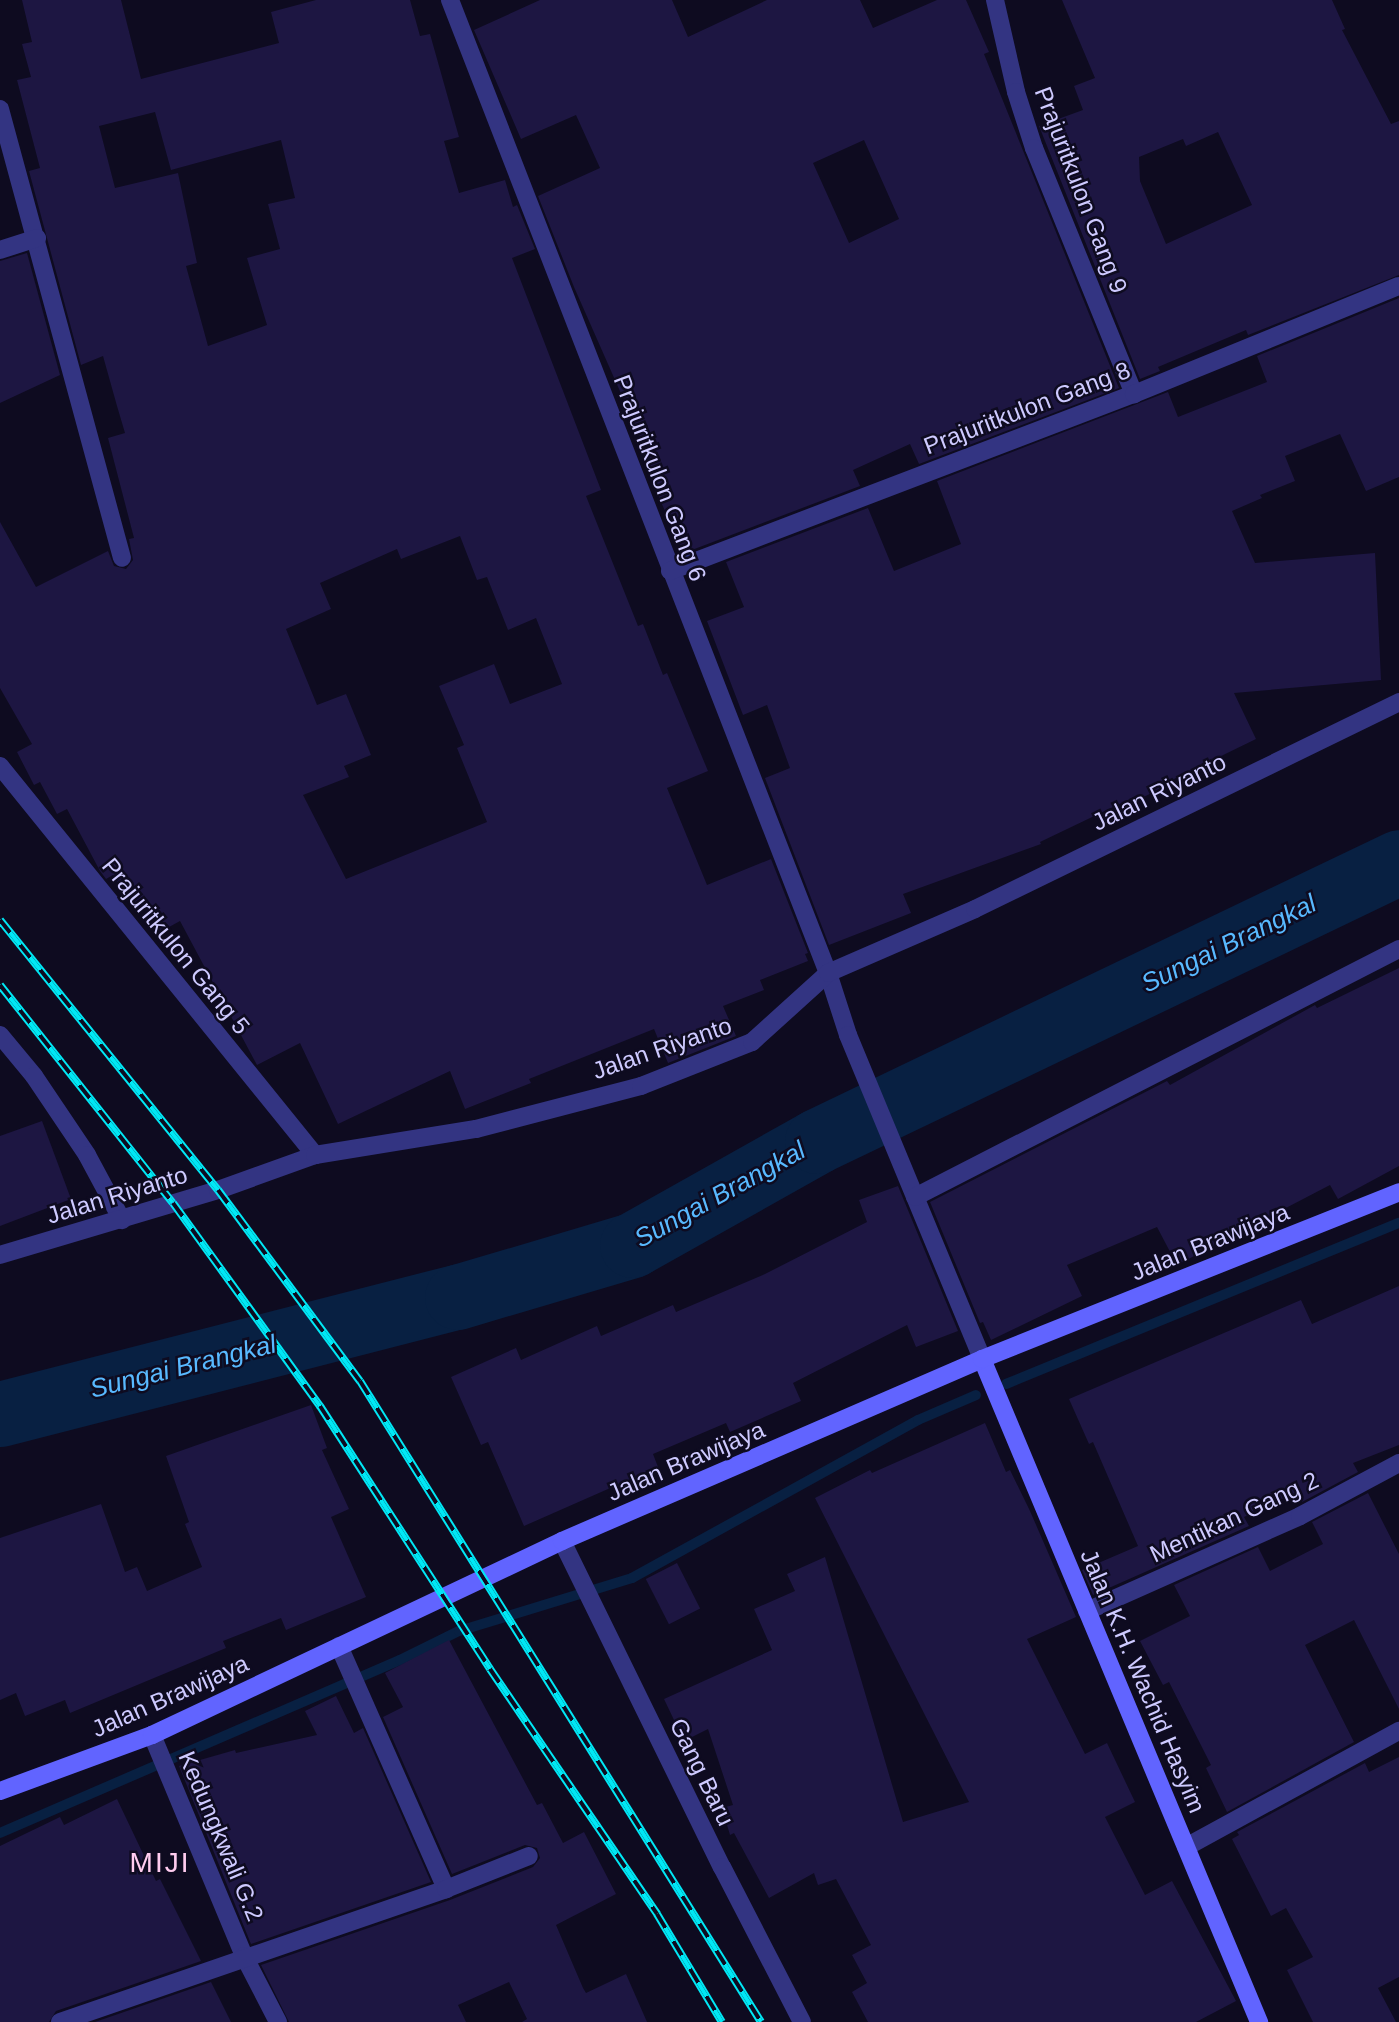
<!DOCTYPE html>
<style>
body{margin:0}
#map{position:relative;width:1399px;height:2022px;overflow:hidden;background:#0e0b20;font-family:Helvetica,sans-serif}
div>[style]{position:absolute}
[style*='--x']{left:calc(var(--x)*1px);top:calc(var(--y)*1px);width:calc(var(--w)*1px);rotate:calc(var(--a)*1deg)}
.stream>*{height:10px;margin:-5px;padding:0 5px;transform-origin:5px;border-radius:5px;background:#082042}
.river>*{height:65px;margin:-32.5px;padding:0 32.5px;transform-origin:32.5px;border-radius:32.5px;background:#082042}
.building>*{inset:0;background:#1d1642;transform-origin:0 0}
.street>*{height:18px;margin:-9px;padding:0 9px;transform-origin:9px;border-radius:9px;background:#333482}
.secondary>*{height:18px;margin:-9px;padding:0 9px;transform-origin:9px;border-radius:9px;background:#6164ff}
.rail>*{height:8px;margin-top:-4px;transform-origin:0;background:repeating-linear-gradient(90deg,#0e0b20 0 16px,#00e8f5 0 32px);box-sizing:border-box;border-block:2px solid #00e8f5}
span{translate:-50% -50%;white-space:nowrap;text-align:center;line-height:1.15;-webkit-text-stroke:5px #0e0b20;paint-order:stroke}
.street-label{font-size:24px;color:#cecaff}
.water-label{font-size:26px;color:#58b9ff;font-style:italic}
.quarter-label{font-size:28px;color:#ffccef;letter-spacing:2px}
</style>
<div id="map">
<div class="stream">
<div style="--x:1006;--y:1384;--w:425;--a:-22.3"></div>
<div style="--x:0;--y:1833;--w:436;--a:-23.4"></div>
<div style="--x:400;--y:1660;--w:66;--a:-26.2"></div>
<div style="--x:459;--y:1631;--w:181;--a:-17"></div>
<div style="--x:632;--y:1578;--w:327;--a:-28.9"></div>
<div style="--x:918;--y:1420;--w:63;--a:-23.3"></div>
</div>
<div class="river">
<div style="--x:0;--y:1414;--w:472;--a:-14.4"></div>
<div style="--x:457;--y:1297;--w:183;--a:-16.5"></div>
<div style="--x:632;--y:1245;--w:212;--a:-29.3"></div>
<div style="--x:817;--y:1141;--w:645;--a:-25.61"></div>
</div>
<div class="building">
<div style="clip-path:polygon(evenodd,22px 0,121px 0,141px 79px,279px 43px,271px 12px,316px 0,410px 0,420px 36px,430px 34px,459px 137px,444px 141px,459px 193px,505px 180px,513px 207px,517px 205px,535px 249px,512px 258px,601px 490px,586px 496px,638px 626px,643px 624px,663px 675px,667px 673px,708px 771px,667px 788px,707px 885px,771px 859px,808px 953px,805px 954px,808px 961px,760px 980px,764px 990px,723px 1006px,736px 1036px,668px 1063px,654px 1029px,529px 1079px,531px 1083px,465px 1109px,450px 1071px,338px 1124px,300px 1043px,257px 1065px,180px 921px,160px 932px,143px 897px,130px 905px,113px 875px,106px 879px,100px 871px,67px 809px,57px 814px,40px 782px,34px 785px,17px 752px,32px 744px,0 688px,0 522px,36px 587px,108px 551px,114px 566px,126px 569px,133px 560px,129px 539px,134px 538px,108px 438px,125px 433px,117px 406px,103px 356px,81px 365px,29px 171px,40px 168px,17px 80px,31px 77px,22px 44px,32px 42px,22px 0,155px 112px,171px 170px,281px 140px,295px 198px,268px 204px,280px 249px,247px 258px,267px 325px,208px 346px,186px 266px,197px 263px,178px 173px,115px 188px,99px 126px,155px 112px,22px 0,460px 536px,477px 580px,487px 577px,508px 630px,536px 618px,562px 684px,510px 704px,494px 664px,439px 686px,464px 745px,457px 748px,487px 822px,346px 879px,303px 795px,349px 777px,344px 766px,371px 755px,346px 694px,317px 705px,286px 629px,331px 609px,320px 583px,397px 549px,401px 559px,460px 536px)"></div>
<div style="clip-path:polygon(evenodd,540px 0,672px 0,688px 37px,767px 0,860px 0,873px 28px,937px 0,966px 0,989px 52px,984px 54px,1119px 388px,919px 464px,910px 444px,853px 470px,860px 486px,684px 553px,642px 460px,649px 457px,574px 287px,538px 196px,600px 168px,576px 115px,521px 139px,474px 30px,540px 0,864px 140px,899px 219px,849px 243px,813px 163px,864px 140px)"></div>
<div style="clip-path:polygon(evenodd,1062px 0,1332px 0,1345px 29px,1342px 30px,1391px 124px,1399px 121px,1399px 275px,1248px 335px,1246px 330px,1158px 367px,1160px 371px,1140px 379px,1039px 126px,1083px 110px,1074px 86px,1095px 78px,1062px 0,1218px 132px,1252px 205px,1166px 244px,1140px 181px,1139px 157px,1183px 139px,1186px 146px,1218px 132px)"></div>
<div style="clip-path:polygon(27px 253px,60px 375px,0 403px,0 261px)"></div>
<div style="clip-path:polygon(1399px 298px,1399px 477px,1366px 491px,1340px 434px,1285px 456px,1295px 481px,1260px 495px,1262px 498px,1232px 511px,1255px 563px,1375px 553px,1381px 680px,1234px 693px,1256px 739px,1174px 779px,1175px 782px,1137px 800px,1136px 796px,1040px 842px,1041px 844px,903px 894px,911px 913px,829px 945px,765px 778px,790px 768px,767px 705px,743px 715px,707px 621px,744px 607px,726px 562px,868px 508px,894px 571px,961px 544px,937px 481px,1168px 392px,1178px 417px,1267px 382px,1257px 356px)"></div>
<div style="clip-path:polygon(1399px 968px,1399px 1166px,1338px 1199px,1330px 1185px,1177px 1265px,1157px 1227px,1067px 1265px,1082px 1296px,991px 1340px,983px 1322px,980px 1323px,930px 1202px,1167px 1081px,1170px 1085px,1315px 1005px,1317px 1008px)"></div>
<div style="clip-path:polygon(42px 1121px,71px 1199px,0 1226px,0 1136px)"></div>
<div style="clip-path:polygon(898px 1186px,958px 1331px,916px 1347px,907px 1325px,793px 1383px,801px 1401px,730px 1432px,726px 1423px,653px 1454px,658px 1467px,524px 1526px,488px 1442px,481px 1445px,451px 1377px,516px 1348px,521px 1360px,597px 1326px,601px 1336px,673px 1305px,676px 1312px,765px 1274px,867px 1222px,859px 1200px)"></div>
<div style="clip-path:polygon(1399px 1286px,1399px 1445px,1353px 1463px,1358px 1472px,1302px 1502px,1297px 1492px,1244px 1517px,1249px 1526px,1093px 1595px,1082px 1570px,1138px 1546px,1093px 1442px,1089px 1444px,1069px 1399px,1301px 1300px,1312px 1324px)"></div>
<div style="clip-path:polygon(311px 1405px,327px 1448px,322px 1450px,349px 1509px,331px 1517px,366px 1597px,286px 1630px,281px 1618px,223px 1641px,226px 1648px,70px 1713px,65px 1700px,25px 1716px,16px 1693px,0 1700px,0 1538px,101px 1504px,125px 1572px,137px 1567px,147px 1591px,202px 1567px,185px 1524px,189px 1522px,166px 1456px)"></div>
<div style="clip-path:polygon(985px 1423px,1006px 1472px,1010px 1470px,1030px 1511px,1076px 1617px,1027px 1639px,1085px 1754px,1107px 1743px,1135px 1802px,1105px 1817px,1145px 1895px,1172px 1881px,1236px 2001px,1196px 2022px,868px 2022px,852px 1992px,867px 1983px,852px 1955px,871px 1945px,836px 1879px,818px 1885px,814px 1873px,769px 1898px,734px 1833px,730px 1835px,722px 1808px,733px 1805px,708px 1729px,684px 1741px,664px 1699px,772px 1650px,754px 1609px,795px 1591px,787px 1574px,825px 1557px,903px 1822px,969px 1802px,815px 1498px,870px 1470px,872px 1473px)"></div>
<div style="clip-path:polygon(1368px 1493px,1399px 1554px,1399px 1709px,1354px 1620px,1305px 1645px,1354px 1742px,1227px 1812px,1206px 1768px,1211px 1765px,1169px 1682px,1163px 1685px,1140px 1641px,1190px 1616px,1174px 1585px,1258px 1547px,1270px 1571px,1323px 1544px,1312px 1522px)"></div>
<div style="left:677px;top:1563px;width:51px;height:35px;rotate:63deg"></div>
<div style="clip-path:polygon(449px 1640px,537px 1805px,542px 1803px,563px 1843px,584px 1832px,616px 1894px,556px 1925px,583px 1988px,586px 1993px,626px 1974px,647px 2022px,522px 2022px,527px 2019px,509px 1982px,458px 2005px,466px 2022px,289px 2022px,261px 1965px,450px 1900px,533px 1867px,540px 1858px,537px 1848px,525px 1845px,452px 1874px,383px 1717px,403px 1707px,385px 1673px)"></div>
<div style="clip-path:polygon(336px 1696px,354px 1733px,363px 1728px,431px 1882px,251px 1944px,179px 1766px,235px 1750px,236px 1753px,317px 1735px,305px 1711px)"></div>
<div style="clip-path:polygon(1399px 1757px,1399px 1977px,1378px 1988px,1396px 2022px,1313px 2022px,1287px 1970px,1313px 1957px,1286px 1908px,1271px 1916px,1232px 1839px,1239px 1835px,1237px 1832px,1365px 1763px,1369px 1772px)"></div>
<div style="clip-path:polygon(117px 1799px,156px 1881px,160px 1879px,201px 1961px,56px 2011px,49px 2022px,0 2022px,0 1846px,60px 1817px,64px 1825px)"></div>
<div style="clip-path:polygon(211px 1982px,231px 2022px,95px 2022px)"></div>
</div>
<div class="street">
<div style="--x:450;--y:0;--w:1044;--a:68.77"></div>
<div style="--x:828;--y:973;--w:65;--a:72.1"></div>
<div style="--x:848;--y:1035;--w:351;--a:67.5"></div>
<div style="--x:995;--y:0;--w:94;--a:77.1"></div>
<div style="--x:1016;--y:92;--w:59;--a:72.2"></div>
<div style="--x:1034;--y:148;--w:266;--a:67.9"></div>
<div style="--x:0;--y:109;--w:465;--a:74.8"></div>
<div style="--x:0;--y:250;--w:39;--a:-18"></div>
<div style="--x:670;--y:571;--w:497;--a:-20.9"></div>
<div style="--x:1134;--y:394;--w:286;--a:-22.2"></div>
<div style="--x:0;--y:766;--w:501;--a:51"></div>
<div style="--x:0;--y:1035;--w:53;--a:50.3"></div>
<div style="--x:34;--y:1076;--w:95;--a:56.1"></div>
<div style="--x:87;--y:1155;--w:74;--a:61.7"></div>
<div style="--x:915;--y:1197;--w:544;--a:-27.13"></div>
<div style="--x:0;--y:1255;--w:227;--a:-16.6"></div>
<div style="--x:218;--y:1190;--w:103;--a:-19.8"></div>
<div style="--x:315;--y:1155;--w:163;--a:-9.2"></div>
<div style="--x:476;--y:1129;--w:171;--a:-14.6"></div>
<div style="--x:641;--y:1086;--w:119;--a:-21.6"></div>
<div style="--x:752;--y:1042;--w:103;--a:-42.2"></div>
<div style="--x:828;--y:973;--w:160;--a:-23.5"></div>
<div style="--x:975;--y:909;--w:472;--a:-26"></div>
<div style="--x:562;--y:1541;--w:363;--a:63.9"></div>
<div style="--x:722;--y:1867;--w:174;--a:62.7"></div>
<div style="--x:1087;--y:1611;--w:233;--a:-24"></div>
<div style="--x:1300;--y:1516;--w:112;--a:-28.2"></div>
<div style="--x:339;--y:1646;--w:266;--a:66.2"></div>
<div style="--x:152;--y:1735;--w:239;--a:67.4"></div>
<div style="--x:244;--y:1956;--w:74;--a:62.7"></div>
<div style="--x:1186;--y:1847;--w:243;--a:-28.6"></div>
<div style="--x:60;--y:2022;--w:408;--a:-19"></div>
<div style="--x:446;--y:1889;--w:89;--a:-21.7"></div>
</div>
<div class="secondary">
<div style="--x:982;--y:1359;--w:719;--a:67.32"></div>
<div style="--x:0;--y:1791;--w:162;--a:-20.2"></div>
<div style="--x:152;--y:1735;--w:454;--a:-25.3"></div>
<div style="--x:562;--y:1541;--w:458;--a:-23.4"></div>
<div style="--x:982;--y:1359;--w:449;--a:-21.8"></div>
</div>
<div class="rail">
<div style="--x:0;--y:920;--w:347;--a:51.1"></div>
<div style="--x:218;--y:1190;--w:238;--a:53.4"></div>
<div style="--x:360;--y:1381;--w:756;--a:57.97"></div>
<div style="--x:0;--y:985;--w:278;--a:51.6"></div>
<div style="--x:173;--y:1203;--w:251;--a:54.1"></div>
<div style="--x:320;--y:1406;--w:313;--a:57.1"></div>
<div style="--x:490;--y:1669;--w:297;--a:55.7"></div>
<div style="--x:657;--y:1914;--w:126;--a:59"></div>
</div>
<div class="street-label">
<span style="left:1081px;top:190px;rotate:69deg">Prajuritkulon Gang 9</span>
<span style="left:1027px;top:408px;rotate:-21deg">Prajuritkulon Gang 8</span>
<span style="left:660px;top:478px;rotate:69deg">Prajuritkulon Gang 6</span>
<span style="left:1159px;top:792px;rotate:-26deg">Jalan Riyanto</span>
<span style="left:176px;top:946px;rotate:51deg">Prajuritkulon Gang 5</span>
<span style="left:662px;top:1048px;rotate:-19deg">Jalan Riyanto</span>
<span style="left:117px;top:1195px;rotate:-17deg">Jalan Riyanto</span>
<span style="left:1210px;top:1242px;rotate:-22deg">Jalan Brawijaya</span>
<span style="left:686px;top:1461px;rotate:-23deg">Jalan Brawijaya</span>
<span style="left:1234px;top:1517px;rotate:-25deg">Mentikan Gang 2</span>
<span style="left:1143px;top:1681px;rotate:67deg">Jalan K.H. Wachid Hasyim</span>
<span style="left:170px;top:1696px;rotate:-24deg">Jalan Brawijaya</span>
<span style="left:702px;top:1772px;rotate:64deg">Gang Baru</span>
<span style="left:221px;top:1836px;rotate:67deg">Kedungkwali G.2</span>
</div>
<div class="water-label">
<span style="left:1229px;top:944px;rotate:-26deg">Sungai Brangkal</span>
<span style="left:720px;top:1195px;rotate:-29deg">Sungai Brangkal</span>
<span style="left:183px;top:1367px;rotate:-14deg">Sungai Brangkal</span>
</div>
<div class="quarter-label">
<span style="left:160px;top:1863px">MIJI</span>
</div>
</div>
